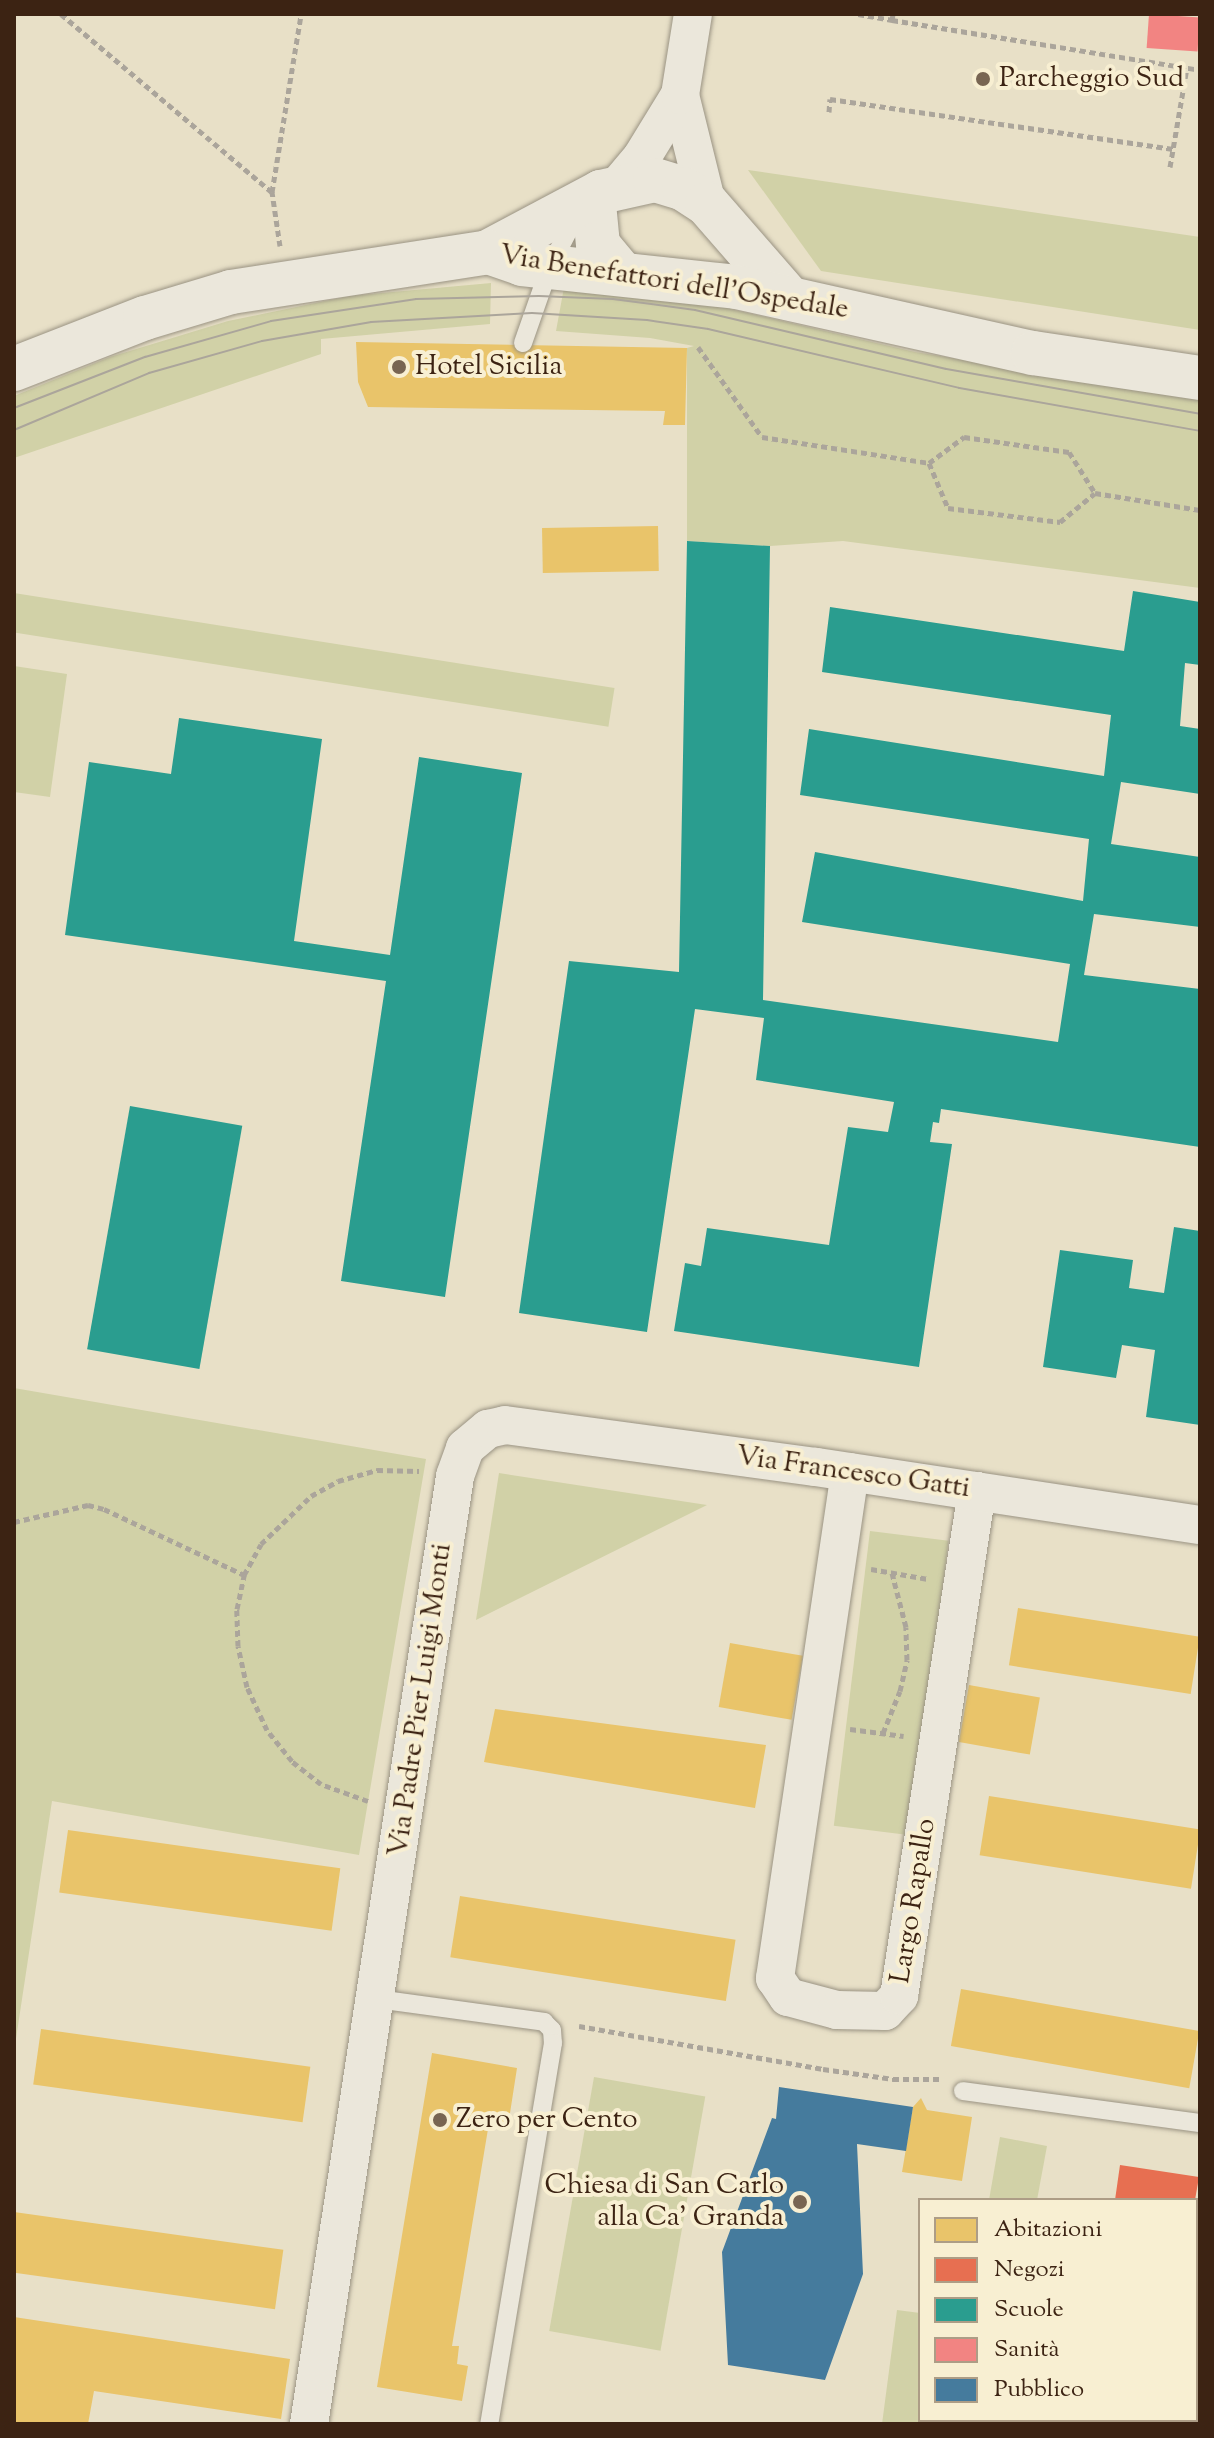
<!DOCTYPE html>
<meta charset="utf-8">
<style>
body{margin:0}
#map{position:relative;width:1214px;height:2438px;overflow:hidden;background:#e8e0c7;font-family:"Sorts Mill Goudy",serif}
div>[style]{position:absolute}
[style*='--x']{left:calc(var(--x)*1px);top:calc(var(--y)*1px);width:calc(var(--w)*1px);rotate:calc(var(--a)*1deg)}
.green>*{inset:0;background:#d1d1a7;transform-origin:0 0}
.homes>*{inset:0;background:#e9c46a;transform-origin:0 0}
.shops>*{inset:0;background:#e76f51;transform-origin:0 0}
.schools>*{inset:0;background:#2a9d8f;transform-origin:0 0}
.health>*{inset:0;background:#f28482;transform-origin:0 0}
.public>*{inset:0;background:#457b9d}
.path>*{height:5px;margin-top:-2.5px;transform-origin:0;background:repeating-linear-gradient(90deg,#aba59b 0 6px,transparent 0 10px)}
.roads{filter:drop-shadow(0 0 2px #9a9383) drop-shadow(0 0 2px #9a9383)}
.service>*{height:18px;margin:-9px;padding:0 9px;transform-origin:9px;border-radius:9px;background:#ebe7db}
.minor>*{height:38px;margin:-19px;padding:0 19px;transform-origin:19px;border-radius:19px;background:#ebe7db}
.secondary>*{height:44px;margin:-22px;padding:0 22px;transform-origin:22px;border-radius:22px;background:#ebe7db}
.tram>*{height:2px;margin:-1px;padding:0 1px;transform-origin:1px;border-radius:1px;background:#aba59b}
.dots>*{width:22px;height:22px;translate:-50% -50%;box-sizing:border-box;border:4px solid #f8efd2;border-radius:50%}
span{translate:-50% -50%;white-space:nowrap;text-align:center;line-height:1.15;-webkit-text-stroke:8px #f8efd2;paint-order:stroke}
.poi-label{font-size:28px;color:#3c2313}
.left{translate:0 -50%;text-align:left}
.right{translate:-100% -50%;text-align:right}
.street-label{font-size:28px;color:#3c2313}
.frame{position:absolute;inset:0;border:16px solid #3c2313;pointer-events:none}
.legend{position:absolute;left:918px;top:2198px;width:280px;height:224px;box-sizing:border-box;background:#f8efd2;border:2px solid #ad9d86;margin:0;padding:10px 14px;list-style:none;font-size:24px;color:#3c2313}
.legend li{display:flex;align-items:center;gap:16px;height:40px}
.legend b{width:40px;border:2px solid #ad9d86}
</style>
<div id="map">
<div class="green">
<div style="clip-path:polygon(748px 170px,1200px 237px,1200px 330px,821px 271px)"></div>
<div style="clip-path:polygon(565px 282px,658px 292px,915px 352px,1200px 398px,1200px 588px,843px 541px,770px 546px,687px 541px,687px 348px,694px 346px,650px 338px,556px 331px)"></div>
<div style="clip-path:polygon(491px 283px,490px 324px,321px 339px,321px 354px,14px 458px,14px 396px,110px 357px,228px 321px,349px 296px)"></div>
<div style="left:14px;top:593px;width:608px;height:39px;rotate:9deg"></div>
<div style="clip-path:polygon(14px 666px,67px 674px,50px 797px,14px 792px)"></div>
<div style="clip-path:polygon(14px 1388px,426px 1459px,359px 1855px,52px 1801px,14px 2052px)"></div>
<div style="clip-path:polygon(499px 1473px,707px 1505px,476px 1620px)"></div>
<div style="left:870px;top:1531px;width:79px;height:297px;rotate:7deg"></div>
<div style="left:594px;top:2077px;width:113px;height:258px;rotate:10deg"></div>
<div style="clip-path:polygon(1000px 2137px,1047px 2146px,1037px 2200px,989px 2200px)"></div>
<div style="clip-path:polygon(897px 2310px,920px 2313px,920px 2420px,1002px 2420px,1002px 2424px,882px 2424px)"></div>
</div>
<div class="homes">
<div style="clip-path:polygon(356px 342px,687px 348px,685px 425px,663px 425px,665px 411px,368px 407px,358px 382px)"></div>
<div style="left:658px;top:526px;width:45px;height:116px;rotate:89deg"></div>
<div style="left:1018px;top:1608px;width:184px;height:58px;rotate:9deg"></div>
<div style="left:730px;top:1643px;width:74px;height:65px;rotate:10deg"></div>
<div style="left:969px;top:1685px;width:72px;height:58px;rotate:10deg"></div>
<div style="clip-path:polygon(495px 1709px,766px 1745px,755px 1808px,484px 1762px)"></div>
<div style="left:989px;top:1796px;width:214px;height:60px;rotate:9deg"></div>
<div style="left:68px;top:1830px;width:275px;height:63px;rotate:8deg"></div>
<div style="left:460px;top:1896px;width:279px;height:62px;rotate:9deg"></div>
<div style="left:961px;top:1989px;width:242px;height:58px;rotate:10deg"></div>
<div style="left:41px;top:2029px;width:272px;height:56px;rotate:8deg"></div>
<div style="clip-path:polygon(432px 2053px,517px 2068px,508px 2126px,489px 2123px,452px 2346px,459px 2346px,457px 2364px,468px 2366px,462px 2401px,377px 2387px)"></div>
<div style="clip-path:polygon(921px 2098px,927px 2110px,972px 2117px,962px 2181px,902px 2172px,913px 2107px)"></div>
<div style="left:14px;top:2212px;width:272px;height:60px;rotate:8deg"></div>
<div style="clip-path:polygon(14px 2317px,290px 2359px,281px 2419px,94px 2391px,88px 2424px,14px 2424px)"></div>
</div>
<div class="shops">
<div style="clip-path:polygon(1120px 2165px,1199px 2177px,1195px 2200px,1115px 2200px)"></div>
<div style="left:1105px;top:2420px;width:55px;height:4px"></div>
</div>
<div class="schools">
<div style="clip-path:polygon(687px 541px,770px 546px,763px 1000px,1058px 1042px,1070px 964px,802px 922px,815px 852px,1083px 901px,1089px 839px,800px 795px,809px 729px,1104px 776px,1111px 715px,822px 672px,830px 607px,1124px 651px,1133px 591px,1200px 602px,1200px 665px,1185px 663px,1180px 726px,1200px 729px,1200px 794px,1121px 782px,1111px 844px,1200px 857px,1200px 927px,1094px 914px,1084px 975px,1200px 989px,1200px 1147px,941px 1109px,939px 1123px,933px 1122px,930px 1142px,952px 1144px,919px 1367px,674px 1331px,685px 1263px,701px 1266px,707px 1228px,829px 1245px,848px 1127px,888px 1132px,894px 1102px,756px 1080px,764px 1018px,695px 1009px,647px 1332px,519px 1313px,569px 961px,679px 972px)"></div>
<div style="clip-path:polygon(179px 718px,322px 739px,294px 941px,390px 955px,419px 757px,522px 773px,445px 1297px,341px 1281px,386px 981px,65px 935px,89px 762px,171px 774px)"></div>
<div style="left:130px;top:1106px;width:114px;height:247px;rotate:10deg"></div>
<div style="clip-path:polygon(1174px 1227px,1200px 1231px,1200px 1425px,1146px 1417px,1155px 1350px,1122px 1345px,1116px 1378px,1043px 1367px,1060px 1250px,1133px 1260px,1129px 1288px,1164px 1293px)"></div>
</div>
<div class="health">
<div style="left:1149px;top:14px;width:51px;height:34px;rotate:4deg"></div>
</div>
<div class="public">
<div style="clip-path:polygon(779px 2087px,913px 2107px,906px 2151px,857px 2144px,863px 2274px,825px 2380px,728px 2365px,722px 2252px,772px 2118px,776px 2119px)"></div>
</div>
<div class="path">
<div style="--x:61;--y:14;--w:276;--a:40.2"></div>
<div style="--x:858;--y:14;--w:35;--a:10"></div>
<div style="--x:893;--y:14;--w:6;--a:99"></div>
<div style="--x:892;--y:20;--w:312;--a:9.2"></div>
<div style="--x:829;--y:112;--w:13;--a:-86"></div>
<div style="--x:830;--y:99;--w:347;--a:8.3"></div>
<div style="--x:1170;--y:167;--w:100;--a:-80.3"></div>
<div style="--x:280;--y:246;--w:55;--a:-98.4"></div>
<div style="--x:272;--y:192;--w:180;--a:-80.7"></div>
<div style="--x:698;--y:347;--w:110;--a:54.6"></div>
<div style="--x:762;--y:437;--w:169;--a:8.8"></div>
<div style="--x:929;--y:463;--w:44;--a:-36.6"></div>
<div style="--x:964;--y:437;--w:106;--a:8.1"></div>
<div style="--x:1069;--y:452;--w:49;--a:57.6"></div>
<div style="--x:1095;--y:493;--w:106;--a:9.2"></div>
<div style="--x:929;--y:463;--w:49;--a:67.1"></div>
<div style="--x:948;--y:508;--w:113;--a:7.1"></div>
<div style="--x:1060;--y:522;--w:45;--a:-39.6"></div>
<div style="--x:14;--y:1522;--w:76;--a:-12.9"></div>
<div style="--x:88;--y:1505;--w:16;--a:14"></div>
<div style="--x:104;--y:1509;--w:155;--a:25.2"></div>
<div style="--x:871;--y:1569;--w:58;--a:10"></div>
<div style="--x:850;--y:1729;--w:54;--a:7.4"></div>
<div style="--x:883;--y:1733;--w:45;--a:-68"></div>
<div style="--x:900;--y:1691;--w:32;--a:-77"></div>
<div style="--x:907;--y:1660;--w:33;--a:-92"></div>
<div style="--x:906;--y:1627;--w:56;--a:-104.5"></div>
<div style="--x:368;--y:1801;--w:50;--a:-160.1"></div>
<div style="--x:321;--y:1784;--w:37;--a:-142"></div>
<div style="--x:292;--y:1761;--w:40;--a:-129"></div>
<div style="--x:267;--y:1730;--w:47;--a:-114.9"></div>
<div style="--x:247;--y:1687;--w:42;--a:-102.4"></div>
<div style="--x:238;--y:1646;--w:37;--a:-92"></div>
<div style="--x:237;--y:1609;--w:35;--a:-78"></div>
<div style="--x:244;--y:1575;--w:35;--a:-61"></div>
<div style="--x:261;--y:1544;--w:69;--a:-43.8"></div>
<div style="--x:311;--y:1496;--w:31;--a:-29"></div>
<div style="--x:338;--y:1481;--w:41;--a:-15.8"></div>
<div style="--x:377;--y:1470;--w:42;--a:1.4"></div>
<div style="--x:579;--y:2026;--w:248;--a:10"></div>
<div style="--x:823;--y:2069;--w:71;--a:8.1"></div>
<div style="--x:893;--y:2079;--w:48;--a:0"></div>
</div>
<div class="roads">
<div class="service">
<div style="--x:523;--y:343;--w:82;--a:-70.7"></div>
<div style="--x:550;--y:266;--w:45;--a:-62.3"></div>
<div style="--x:571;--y:226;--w:13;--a:-45"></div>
<div style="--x:377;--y:1999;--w:169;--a:7.8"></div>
<div style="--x:544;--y:2022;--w:11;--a:45"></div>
<div style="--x:552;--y:2030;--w:13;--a:86"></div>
<div style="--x:553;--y:2043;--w:386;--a:99.5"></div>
<div style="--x:963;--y:2091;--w:239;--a:7.7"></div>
</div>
<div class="minor">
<div style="--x:680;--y:95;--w:112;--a:76.1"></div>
<div style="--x:616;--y:188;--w:40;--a:-50"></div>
<div style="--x:642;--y:157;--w:73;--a:-58.5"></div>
<div style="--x:680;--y:95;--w:82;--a:-80.9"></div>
<div style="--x:850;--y:1472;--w:512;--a:98.43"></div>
<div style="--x:775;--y:1978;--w:23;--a:56"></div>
<div style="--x:788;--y:1997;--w:51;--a:14.9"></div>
<div style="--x:837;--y:2010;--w:48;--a:1.2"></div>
<div style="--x:885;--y:2011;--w:21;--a:-47"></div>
<div style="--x:899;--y:1996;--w:511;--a:-81.22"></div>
<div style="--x:309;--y:2424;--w:959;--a:-81.24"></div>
<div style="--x:455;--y:1476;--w:30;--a:-70"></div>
<div style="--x:465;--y:1448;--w:30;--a:-40"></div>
<div style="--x:488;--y:1429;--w:17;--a:-13"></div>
<div style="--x:505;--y:1425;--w:314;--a:7.7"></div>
<div style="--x:816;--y:1467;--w:388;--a:8.6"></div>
</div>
<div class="secondary">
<div style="--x:601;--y:192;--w:14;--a:120"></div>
<div style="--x:594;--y:204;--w:41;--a:84.4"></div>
<div style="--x:598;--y:245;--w:35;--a:50"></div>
<div style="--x:488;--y:252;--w:128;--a:-28"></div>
<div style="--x:601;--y:192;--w:55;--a:-12.5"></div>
<div style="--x:655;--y:180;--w:30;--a:17"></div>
<div style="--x:684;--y:189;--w:27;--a:33"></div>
<div style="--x:707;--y:204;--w:125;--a:48.9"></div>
<div style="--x:14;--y:369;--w:141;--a:-21.3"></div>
<div style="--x:145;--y:318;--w:90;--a:-16.8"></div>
<div style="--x:231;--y:292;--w:260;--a:-8.8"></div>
<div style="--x:488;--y:252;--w:36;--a:19"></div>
<div style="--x:522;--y:264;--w:216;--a:6.1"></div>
<div style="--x:737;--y:287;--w:303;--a:12.6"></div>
<div style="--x:1033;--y:353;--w:169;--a:8.5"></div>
</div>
</div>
<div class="tram">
<div style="--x:14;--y:408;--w:141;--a:-21.3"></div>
<div style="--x:145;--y:357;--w:131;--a:-15.9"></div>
<div style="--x:271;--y:321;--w:147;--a:-8.6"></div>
<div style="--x:416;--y:299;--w:123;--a:-1.4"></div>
<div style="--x:539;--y:296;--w:74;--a:2.3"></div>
<div style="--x:613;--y:299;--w:83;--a:7.6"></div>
<div style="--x:695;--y:310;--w:258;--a:13.2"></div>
<div style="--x:946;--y:369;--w:258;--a:10"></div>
<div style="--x:14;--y:430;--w:147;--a:-22.9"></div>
<div style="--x:149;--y:373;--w:117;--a:-15.8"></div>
<div style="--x:262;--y:341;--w:111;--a:-9.9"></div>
<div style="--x:371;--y:322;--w:161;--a:-3.2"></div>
<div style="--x:532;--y:313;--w:115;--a:3.5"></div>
<div style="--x:647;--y:320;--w:62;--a:8.4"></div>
<div style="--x:708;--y:329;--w:258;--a:13.2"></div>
<div style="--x:959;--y:388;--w:245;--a:10.1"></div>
</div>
<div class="dots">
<div style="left:983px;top:79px;background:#786552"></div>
<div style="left:399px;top:367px;background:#786552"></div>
<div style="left:440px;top:2120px;background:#786552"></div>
<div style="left:800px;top:2202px;background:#786552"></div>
</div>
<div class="poi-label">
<span class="left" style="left:999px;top:79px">Parcheggio Sud</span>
<span class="left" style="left:415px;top:367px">Hotel Sicilia</span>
<span class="left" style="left:456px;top:2120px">Zero per Cento</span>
<span class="right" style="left:784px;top:2202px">Chiesa di San Carlo<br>alla Ca' Granda</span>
</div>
<div class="street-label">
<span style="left:674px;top:283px;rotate:9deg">Via Benefattori dell'Ospedale</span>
<span style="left:853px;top:1473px;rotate:8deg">Via Francesco Gatti</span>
<span style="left:421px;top:1700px;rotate:-82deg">Via Padre Pier Luigi Monti</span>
<span style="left:914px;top:1901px;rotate:-81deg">Largo Rapallo</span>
</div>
<div class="frame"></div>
<ul class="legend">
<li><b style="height:22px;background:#e9c46a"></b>Abitazioni</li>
<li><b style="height:22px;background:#e76f51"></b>Negozi</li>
<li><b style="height:22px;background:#2a9d8f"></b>Scuole</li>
<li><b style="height:22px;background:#f28482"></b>Sanità</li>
<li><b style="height:22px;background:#457b9d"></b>Pubblico</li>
</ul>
</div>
